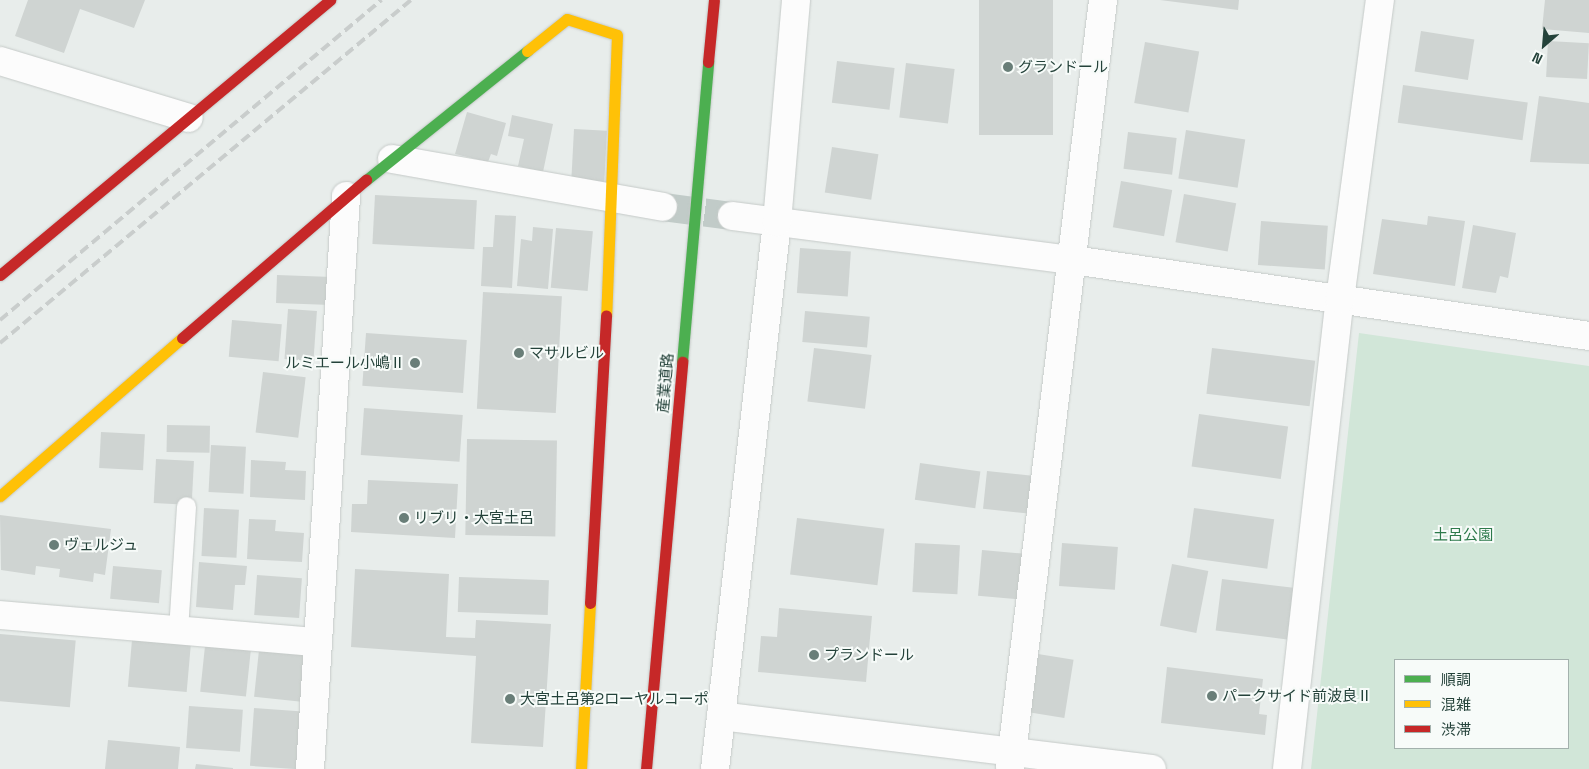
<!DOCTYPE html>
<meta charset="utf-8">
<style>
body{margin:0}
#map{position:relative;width:1589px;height:769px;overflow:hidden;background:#e8edeb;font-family:"Space Grotesk","Noto Sans JP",sans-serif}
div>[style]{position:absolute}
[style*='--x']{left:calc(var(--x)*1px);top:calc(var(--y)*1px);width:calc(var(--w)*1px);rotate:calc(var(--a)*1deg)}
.green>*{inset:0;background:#d1e6d8}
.building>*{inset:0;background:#cfd4d2;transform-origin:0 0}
.street-tunnel>*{height:28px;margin-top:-14px;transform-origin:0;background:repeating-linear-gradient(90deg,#c1cbc8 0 28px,transparent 0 42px)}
.roads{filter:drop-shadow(0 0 1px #c5cac8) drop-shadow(0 0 1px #c5cac8)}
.lane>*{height:19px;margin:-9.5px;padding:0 9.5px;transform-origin:9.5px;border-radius:9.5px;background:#fcfcfc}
.street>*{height:28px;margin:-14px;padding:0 14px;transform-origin:14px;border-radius:14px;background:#fcfcfc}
.fast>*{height:11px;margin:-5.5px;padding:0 5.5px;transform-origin:5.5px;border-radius:5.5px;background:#4caf50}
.slow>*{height:11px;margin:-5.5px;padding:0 5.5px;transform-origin:5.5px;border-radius:5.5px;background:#ffc107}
.jam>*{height:11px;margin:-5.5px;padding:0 5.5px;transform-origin:5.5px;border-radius:5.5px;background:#c62828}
.rail>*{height:4px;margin-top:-2px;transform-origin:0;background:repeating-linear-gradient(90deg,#c9cdcc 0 10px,transparent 0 15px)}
.dots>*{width:14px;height:14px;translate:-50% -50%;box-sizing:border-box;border:2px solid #f7fbf9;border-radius:50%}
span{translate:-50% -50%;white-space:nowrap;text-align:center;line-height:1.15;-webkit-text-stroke:4px #f7fbf9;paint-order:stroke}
.poi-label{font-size:15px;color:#24423a}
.left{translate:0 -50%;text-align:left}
.right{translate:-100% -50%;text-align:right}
.street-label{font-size:15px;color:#24423a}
.park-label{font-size:15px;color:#2d7a4b}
.legend{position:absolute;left:1394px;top:659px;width:175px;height:90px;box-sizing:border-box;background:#f7fbf9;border:1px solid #a3b1ad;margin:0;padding:6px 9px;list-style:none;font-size:15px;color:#24423a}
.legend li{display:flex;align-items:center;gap:10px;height:25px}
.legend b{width:25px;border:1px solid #a3b1ad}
.north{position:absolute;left:1519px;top:20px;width:50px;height:50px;-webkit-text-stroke:4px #f7fbf9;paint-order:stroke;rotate:207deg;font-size:14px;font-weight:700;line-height:20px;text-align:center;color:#24423a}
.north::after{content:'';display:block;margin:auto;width:18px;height:22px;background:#24423a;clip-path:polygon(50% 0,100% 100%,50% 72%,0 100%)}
</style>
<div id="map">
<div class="green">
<div style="clip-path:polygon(evenodd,1359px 333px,1589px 366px,1589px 769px,1311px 769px,1359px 333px,1395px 660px,1568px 660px,1568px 748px,1395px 748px,1395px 660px)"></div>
</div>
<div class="building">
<div style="clip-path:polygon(28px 0,145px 0,134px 28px,80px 9px,64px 53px,15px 36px)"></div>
<div style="left:979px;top:0;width:74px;height:135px"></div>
<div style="clip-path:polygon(1160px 0,1239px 0,1238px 10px)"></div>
<div style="clip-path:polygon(1545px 0,1589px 0,1589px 33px,1542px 29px)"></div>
<div style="left:1421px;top:31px;width:54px;height:41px;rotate:9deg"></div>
<div style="left:1548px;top:41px;width:41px;height:36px;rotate:3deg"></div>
<div style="left:1145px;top:42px;width:55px;height:62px;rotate:10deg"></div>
<div style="left:837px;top:61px;width:58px;height:42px;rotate:7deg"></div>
<div style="left:906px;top:63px;width:49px;height:55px;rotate:7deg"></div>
<div style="left:1403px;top:85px;width:126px;height:38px;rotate:8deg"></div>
<div style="clip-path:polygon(1539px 96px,1589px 103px,1589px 164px,1530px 162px)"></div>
<div style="clip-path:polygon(467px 112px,506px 123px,497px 156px,491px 154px,488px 162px,455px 154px)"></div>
<div style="clip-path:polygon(512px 115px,553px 124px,543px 172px,518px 166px,524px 139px,508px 136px)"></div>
<div style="left:574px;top:129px;width:33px;height:51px;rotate:3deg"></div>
<div style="left:1186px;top:130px;width:60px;height:49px;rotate:9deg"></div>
<div style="left:1128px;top:132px;width:49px;height:37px;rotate:7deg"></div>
<div style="left:832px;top:147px;width:47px;height:46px;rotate:9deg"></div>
<div style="left:1121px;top:181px;width:52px;height:47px;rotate:10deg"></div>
<div style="left:1184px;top:194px;width:53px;height:49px;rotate:10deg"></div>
<div style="left:375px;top:195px;width:102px;height:49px;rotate:3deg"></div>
<div style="clip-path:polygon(495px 215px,516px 216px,512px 288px,481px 286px,483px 247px,493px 247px)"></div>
<div style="clip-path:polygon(1428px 216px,1465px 221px,1455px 286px,1373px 274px,1382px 219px,1427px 225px)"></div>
<div style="left:1261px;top:221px;width:67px;height:44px;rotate:4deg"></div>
<div style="clip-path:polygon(1473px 225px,1516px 233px,1508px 278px,1500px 276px,1496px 293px,1462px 288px)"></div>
<div style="clip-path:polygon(533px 227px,553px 229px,548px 289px,517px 286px,521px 239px,532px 241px)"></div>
<div style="left:556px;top:228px;width:37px;height:60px;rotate:5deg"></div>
<div style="left:800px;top:248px;width:51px;height:45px;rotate:4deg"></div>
<div style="left:277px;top:275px;width:55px;height:28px;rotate:2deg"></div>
<div style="left:483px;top:292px;width:79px;height:117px;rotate:3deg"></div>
<div style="left:288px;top:309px;width:29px;height:50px;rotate:4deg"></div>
<div style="left:805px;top:311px;width:65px;height:31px;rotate:5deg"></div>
<div style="left:232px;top:320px;width:50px;height:37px;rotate:5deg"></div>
<div style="left:366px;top:333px;width:101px;height:53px;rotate:4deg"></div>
<div style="left:814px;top:348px;width:58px;height:54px;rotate:7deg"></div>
<div style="left:1212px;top:348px;width:104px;height:46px;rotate:7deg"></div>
<div style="left:263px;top:372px;width:43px;height:61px;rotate:7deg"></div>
<div style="left:364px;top:408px;width:99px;height:47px;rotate:4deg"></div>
<div style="left:1199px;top:414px;width:90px;height:53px;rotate:8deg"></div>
<div style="left:167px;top:425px;width:43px;height:27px;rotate:1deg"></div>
<div style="left:101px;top:432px;width:44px;height:36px;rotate:3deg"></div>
<div style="left:467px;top:439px;width:90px;height:96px;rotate:1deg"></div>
<div style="left:211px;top:445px;width:35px;height:47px;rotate:3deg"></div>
<div style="left:156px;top:459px;width:38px;height:44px;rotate:3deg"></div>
<div style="clip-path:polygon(251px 460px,286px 462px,285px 470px,306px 471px,305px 500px,250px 497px)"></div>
<div style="left:920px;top:463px;width:61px;height:37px;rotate:8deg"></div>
<div style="left:987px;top:471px;width:55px;height:38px;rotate:6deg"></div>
<div style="clip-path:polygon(368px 480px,458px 484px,455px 538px,351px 532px,352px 504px,367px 504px)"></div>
<div style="left:204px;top:508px;width:35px;height:48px;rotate:3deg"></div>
<div style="left:1194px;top:508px;width:81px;height:50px;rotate:8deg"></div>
<div style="clip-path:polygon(0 515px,111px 529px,105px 575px,94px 573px,93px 582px,59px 577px,60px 569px,36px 566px,35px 575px,1px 570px)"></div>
<div style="left:797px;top:518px;width:88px;height:57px;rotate:7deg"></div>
<div style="clip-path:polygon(249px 519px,276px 520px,275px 531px,304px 533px,302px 562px,247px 559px)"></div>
<div style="left:915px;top:543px;width:45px;height:49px;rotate:3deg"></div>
<div style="left:1062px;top:543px;width:56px;height:43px;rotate:4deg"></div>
<div style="left:982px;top:550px;width:46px;height:46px;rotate:5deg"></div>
<div style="clip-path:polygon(199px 562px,247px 566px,245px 585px,235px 585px,233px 610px,196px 607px)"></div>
<div style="left:1172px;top:564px;width:37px;height:63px;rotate:11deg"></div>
<div style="left:113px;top:566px;width:49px;height:33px;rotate:5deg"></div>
<div style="clip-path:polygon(355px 569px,449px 574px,446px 637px,475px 638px,476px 620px,551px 624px,543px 747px,471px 743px,476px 656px,351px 647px)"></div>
<div style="left:257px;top:575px;width:45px;height:40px;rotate:4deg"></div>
<div style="left:459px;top:577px;width:90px;height:35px;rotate:2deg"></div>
<div style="left:1222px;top:579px;width:72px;height:52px;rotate:7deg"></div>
<div style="clip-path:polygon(779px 608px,872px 616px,866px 682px,758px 672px,761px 636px,777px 637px)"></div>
<div style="left:0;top:634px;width:76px;height:67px;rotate:5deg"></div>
<div style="left:132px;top:640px;width:59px;height:47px;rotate:5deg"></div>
<div style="left:205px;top:646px;width:46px;height:46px;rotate:6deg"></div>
<div style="left:259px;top:650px;width:50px;height:47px;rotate:6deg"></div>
<div style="left:1038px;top:654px;width:36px;height:59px;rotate:9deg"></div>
<div style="clip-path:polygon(1167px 667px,1263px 679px,1259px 714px,1267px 715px,1265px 735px,1161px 723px)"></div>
<div style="left:189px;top:706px;width:54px;height:42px;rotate:4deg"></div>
<div style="left:254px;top:708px;width:52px;height:58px;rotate:4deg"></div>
<div style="clip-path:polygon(108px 740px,180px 747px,178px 769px,105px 769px)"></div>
<div style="clip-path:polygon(196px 764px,233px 768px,233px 769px,195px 769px)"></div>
</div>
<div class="street-tunnel">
<div style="--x:663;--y:207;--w:70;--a:7.4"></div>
</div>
<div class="roads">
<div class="lane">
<div style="--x:178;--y:630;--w:124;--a:-86.3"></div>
</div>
<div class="street">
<div style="--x:0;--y:61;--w:197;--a:16.8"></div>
<div style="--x:392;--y:159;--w:275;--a:10"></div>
<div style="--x:732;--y:216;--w:344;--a:7.4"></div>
<div style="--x:1073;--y:260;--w:522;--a:8.38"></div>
<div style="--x:0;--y:615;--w:319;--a:4.9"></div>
<div style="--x:721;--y:716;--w:434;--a:7"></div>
<div style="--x:310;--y:769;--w:574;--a:-86.4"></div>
<div style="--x:715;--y:769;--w:551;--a:-83.53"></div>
<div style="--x:777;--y:222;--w:223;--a:-85.1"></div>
<div style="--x:1010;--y:769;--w:775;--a:-83.1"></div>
<div style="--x:1287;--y:769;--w:473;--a:-83.6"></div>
<div style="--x:1340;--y:299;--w:302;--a:-82.4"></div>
</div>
<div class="fast">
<div style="--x:366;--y:180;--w:206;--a:-38.7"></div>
<div style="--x:682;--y:362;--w:301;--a:-85"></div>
</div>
<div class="slow">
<div style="--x:527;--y:51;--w:51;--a:-38.7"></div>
<div style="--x:567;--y:19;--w:52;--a:17.7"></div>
<div style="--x:617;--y:35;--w:280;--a:92.2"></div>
<div style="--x:0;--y:496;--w:241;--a:-41"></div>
<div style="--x:581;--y:769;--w:166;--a:-86.9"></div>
</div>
<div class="jam">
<div style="--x:708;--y:62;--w:62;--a:-84.5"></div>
<div style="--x:0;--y:275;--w:430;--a:-39.8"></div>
<div style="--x:182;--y:338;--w:243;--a:-40.7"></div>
<div style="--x:590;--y:603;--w:288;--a:-86.8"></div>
<div style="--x:646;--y:769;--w:409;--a:-84.9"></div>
</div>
</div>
<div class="rail">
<div style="--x:0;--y:320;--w:498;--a:-40"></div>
<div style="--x:0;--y:343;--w:535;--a:-39.85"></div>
</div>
<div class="dots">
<div style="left:1008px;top:67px;background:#697e78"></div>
<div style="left:519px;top:353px;background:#697e78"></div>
<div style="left:415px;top:363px;background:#697e78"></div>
<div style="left:404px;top:518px;background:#697e78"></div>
<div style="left:54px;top:545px;background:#697e78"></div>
<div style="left:814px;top:655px;background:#697e78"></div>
<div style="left:1212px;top:696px;background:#697e78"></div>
<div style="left:510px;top:699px;background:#697e78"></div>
</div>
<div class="poi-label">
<span class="left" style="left:1018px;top:67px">グランドール</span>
<span class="left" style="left:529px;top:353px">マサルビル</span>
<span class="right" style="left:405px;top:363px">ルミエール小嶋Ⅱ</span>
<span class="left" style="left:414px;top:518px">リブリ・大宮土呂</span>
<span class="left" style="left:64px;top:545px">ヴェルジュ</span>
<span class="left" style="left:824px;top:655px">プランドール</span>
<span class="left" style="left:1222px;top:696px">パークサイド前波良Ⅱ</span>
<span class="left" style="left:520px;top:699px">大宮土呂第2ローヤルコーポ</span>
</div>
<div class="street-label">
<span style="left:665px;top:383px;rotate:-85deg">産業道路</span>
</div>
<div class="park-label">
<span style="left:1463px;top:535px">土呂公園</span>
</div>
<ul class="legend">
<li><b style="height:6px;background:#4caf50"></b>順調</li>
<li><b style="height:6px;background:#ffc107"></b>混雑</li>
<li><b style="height:6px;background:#c62828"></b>渋滞</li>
</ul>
<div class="north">N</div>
</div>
